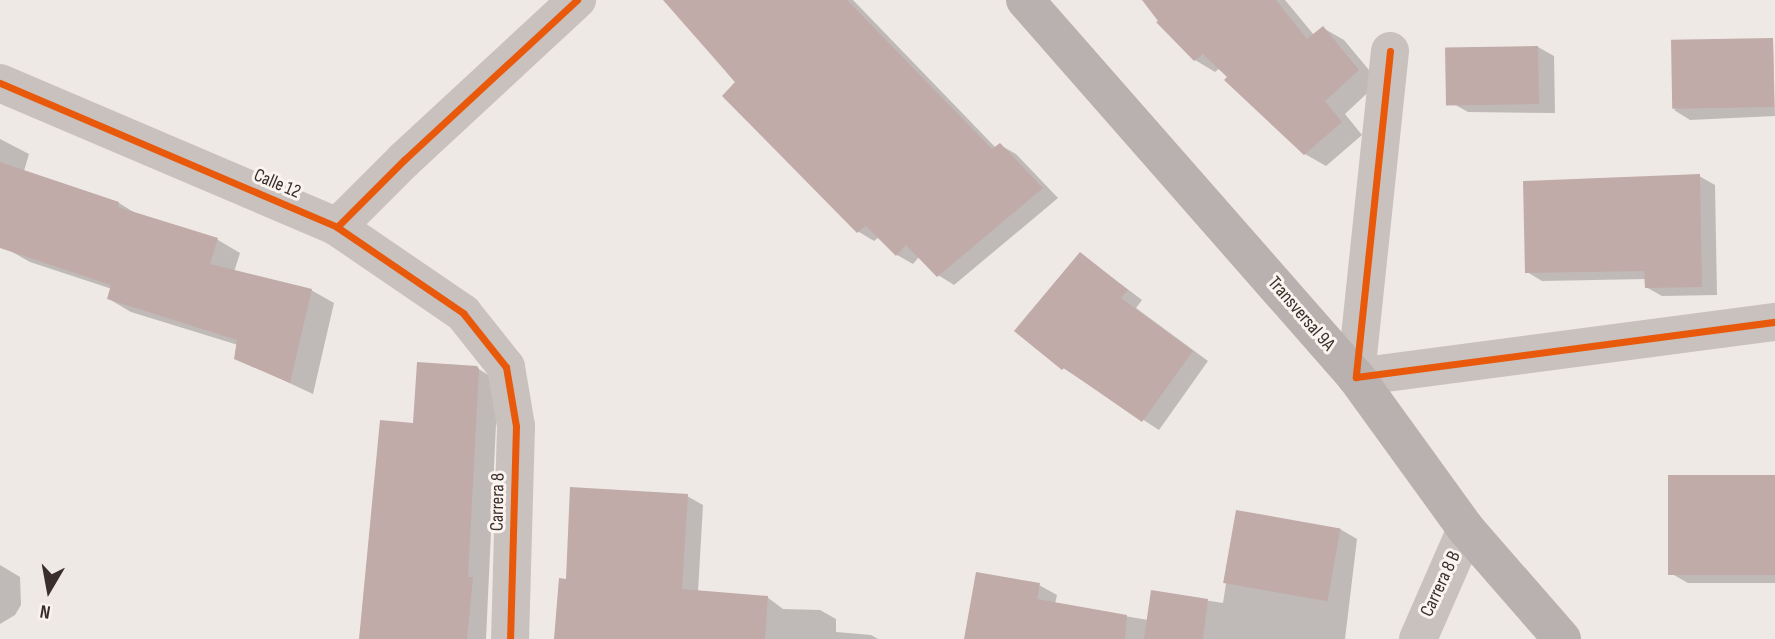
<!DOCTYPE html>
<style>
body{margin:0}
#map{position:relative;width:1775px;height:639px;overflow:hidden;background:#efe9e5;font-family:"Sofia Sans Condensed",sans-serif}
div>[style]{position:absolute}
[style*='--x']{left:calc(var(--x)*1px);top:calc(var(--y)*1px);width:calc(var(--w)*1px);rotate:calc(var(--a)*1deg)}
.shadow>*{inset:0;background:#0003}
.building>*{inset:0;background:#c1aba8;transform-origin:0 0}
.minor>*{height:38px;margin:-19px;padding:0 19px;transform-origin:19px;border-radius:19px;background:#c8c1be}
.secondary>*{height:38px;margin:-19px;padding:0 19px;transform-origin:19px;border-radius:19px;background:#b9b1af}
.cycleway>*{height:7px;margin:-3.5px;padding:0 3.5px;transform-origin:3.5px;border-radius:3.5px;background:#e8590c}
span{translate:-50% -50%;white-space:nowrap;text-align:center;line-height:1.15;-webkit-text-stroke:6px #faf3ee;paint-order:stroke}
.street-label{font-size:19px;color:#392e2c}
.north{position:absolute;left:14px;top:555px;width:70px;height:70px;-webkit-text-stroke:5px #faf3ee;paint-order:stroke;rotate:190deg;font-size:19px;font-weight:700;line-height:28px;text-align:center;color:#392e2c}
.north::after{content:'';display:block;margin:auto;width:24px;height:32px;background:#392e2c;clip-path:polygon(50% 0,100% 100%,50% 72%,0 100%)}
</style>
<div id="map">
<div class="shadow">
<div style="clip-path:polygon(667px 0,853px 0,996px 148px,1000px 145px,1016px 154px,1058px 198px,954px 285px,938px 275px,919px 257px,913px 264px,897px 255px,879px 237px,874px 241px,859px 232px)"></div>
<div style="clip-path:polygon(1145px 0,1285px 0,1314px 35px,1323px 28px,1344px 40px,1379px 82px,1345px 114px,1362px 135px,1326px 166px,1305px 154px,1220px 68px,1215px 72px,1195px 60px)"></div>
<div style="clip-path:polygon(1773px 40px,1775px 116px,1690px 120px,1674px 110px)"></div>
<div style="clip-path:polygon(1538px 47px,1554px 56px,1555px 113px,1468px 112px,1452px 103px)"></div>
<div style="clip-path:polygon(0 139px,29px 154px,24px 171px,119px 203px,140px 216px,218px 240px,240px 253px,234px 272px,311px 290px,334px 303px,313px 394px,236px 358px,238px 345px,131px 312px,109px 299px,112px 289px,30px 262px,7px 249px,0 243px)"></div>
<div style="clip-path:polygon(1699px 176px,1715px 185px,1717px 295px,1662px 296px,1646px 287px,1646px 279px,1542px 281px,1527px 272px)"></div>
<div style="clip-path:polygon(1081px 254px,1142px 300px,1136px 308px,1208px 361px,1159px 430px,1063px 368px)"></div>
<div style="clip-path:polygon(477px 368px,498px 381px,486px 639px,361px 639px,414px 424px)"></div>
<div style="clip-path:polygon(1775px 477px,1775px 583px,1688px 583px,1672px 574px)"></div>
<div style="clip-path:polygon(687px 496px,703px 505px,698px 592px,767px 597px,783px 609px,820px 610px,836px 619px,836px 632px,871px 635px,878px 639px,556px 639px,567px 580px)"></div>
<div style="clip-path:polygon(1237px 512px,1340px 529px,1357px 539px,1345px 639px,966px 639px,1039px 585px,1057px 595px,1055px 604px,1148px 620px,1152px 592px,1223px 603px)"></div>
<div style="clip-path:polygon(0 565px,20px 577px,21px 605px,15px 615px,0 624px)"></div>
</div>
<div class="building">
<div style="clip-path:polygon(663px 0,847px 0,992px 149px,1000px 143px,1043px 188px,937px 277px,906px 245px,896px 256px,866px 226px,857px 233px,722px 96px,735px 82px)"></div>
<div style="clip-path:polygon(1142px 0,1276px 0,1307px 39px,1323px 26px,1359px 70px,1325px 101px,1342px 122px,1304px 155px,1224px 80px,1227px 77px,1203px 54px,1194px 61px,1156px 22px,1158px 21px)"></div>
<div style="left:1773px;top:38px;width:69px;height:102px;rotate:89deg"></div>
<div style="left:1538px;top:46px;width:58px;height:93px;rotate:89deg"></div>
<div style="clip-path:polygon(0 162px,119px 202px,118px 207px,218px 238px,210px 264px,312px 289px,290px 383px,234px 359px,237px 340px,107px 299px,111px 285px,0 248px)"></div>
<div style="clip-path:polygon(1700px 174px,1702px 287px,1645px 288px,1644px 271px,1525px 273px,1523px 181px)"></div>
<div style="clip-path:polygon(1080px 252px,1128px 290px,1121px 298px,1193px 351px,1142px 422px,1064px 368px,1062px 370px,1014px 331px)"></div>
<div style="clip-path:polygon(417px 362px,477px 366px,479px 369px,468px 577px,473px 577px,467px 639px,359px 639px,380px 420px,413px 423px)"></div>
<div style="left:1775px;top:475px;width:100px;height:107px;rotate:90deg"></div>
<div style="clip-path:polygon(570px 487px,688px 494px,682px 589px,768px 596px,765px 639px,554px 639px,559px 578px,566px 579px)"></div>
<div style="left:1236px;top:510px;width:106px;height:74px;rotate:10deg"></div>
<div style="clip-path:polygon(976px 572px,1040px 583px,1037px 599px,1127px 615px,1125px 639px,964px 639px)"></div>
<div style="clip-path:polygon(1151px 590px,1208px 599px,1203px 639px,1144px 639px)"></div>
</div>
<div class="minor">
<div style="--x:1390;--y:51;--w:328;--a:96"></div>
<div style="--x:1356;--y:377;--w:423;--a:-7.5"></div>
<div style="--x:0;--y:83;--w:366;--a:23.1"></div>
<div style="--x:337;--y:227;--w:153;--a:34.3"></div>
<div style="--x:463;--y:313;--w:69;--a:51.5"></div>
<div style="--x:506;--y:367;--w:60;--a:80.4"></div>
<div style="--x:516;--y:426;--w:213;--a:91.6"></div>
<div style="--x:337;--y:227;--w:95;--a:-45"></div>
<div style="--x:404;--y:160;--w:236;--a:-42.8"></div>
<div style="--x:1418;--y:639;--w:120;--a:-66.4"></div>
</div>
<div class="secondary">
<div style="--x:1025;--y:0;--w:502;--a:48.72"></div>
<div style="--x:1356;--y:377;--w:188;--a:54.1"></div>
<div style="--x:1466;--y:529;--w:146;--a:48.9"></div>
</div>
<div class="cycleway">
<div style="--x:1390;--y:51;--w:328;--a:96"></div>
<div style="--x:1356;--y:377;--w:423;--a:-7.5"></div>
<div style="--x:0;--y:83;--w:366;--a:23.1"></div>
<div style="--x:337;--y:227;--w:153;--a:34.3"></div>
<div style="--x:463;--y:313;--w:69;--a:51.5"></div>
<div style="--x:506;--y:367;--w:60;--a:80.4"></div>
<div style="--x:516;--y:426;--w:213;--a:91.6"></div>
<div style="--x:337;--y:227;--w:95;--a:-45"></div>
<div style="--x:404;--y:160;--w:236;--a:-42.8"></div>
</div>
<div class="street-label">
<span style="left:277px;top:184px;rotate:23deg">Calle 12</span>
<span style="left:1301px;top:314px;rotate:49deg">Transversal 9A</span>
<span style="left:498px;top:502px;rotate:-89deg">Carrera 8</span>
<span style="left:1441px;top:584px;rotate:-65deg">Carrera 8 B</span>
</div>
<div class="north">N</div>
</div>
